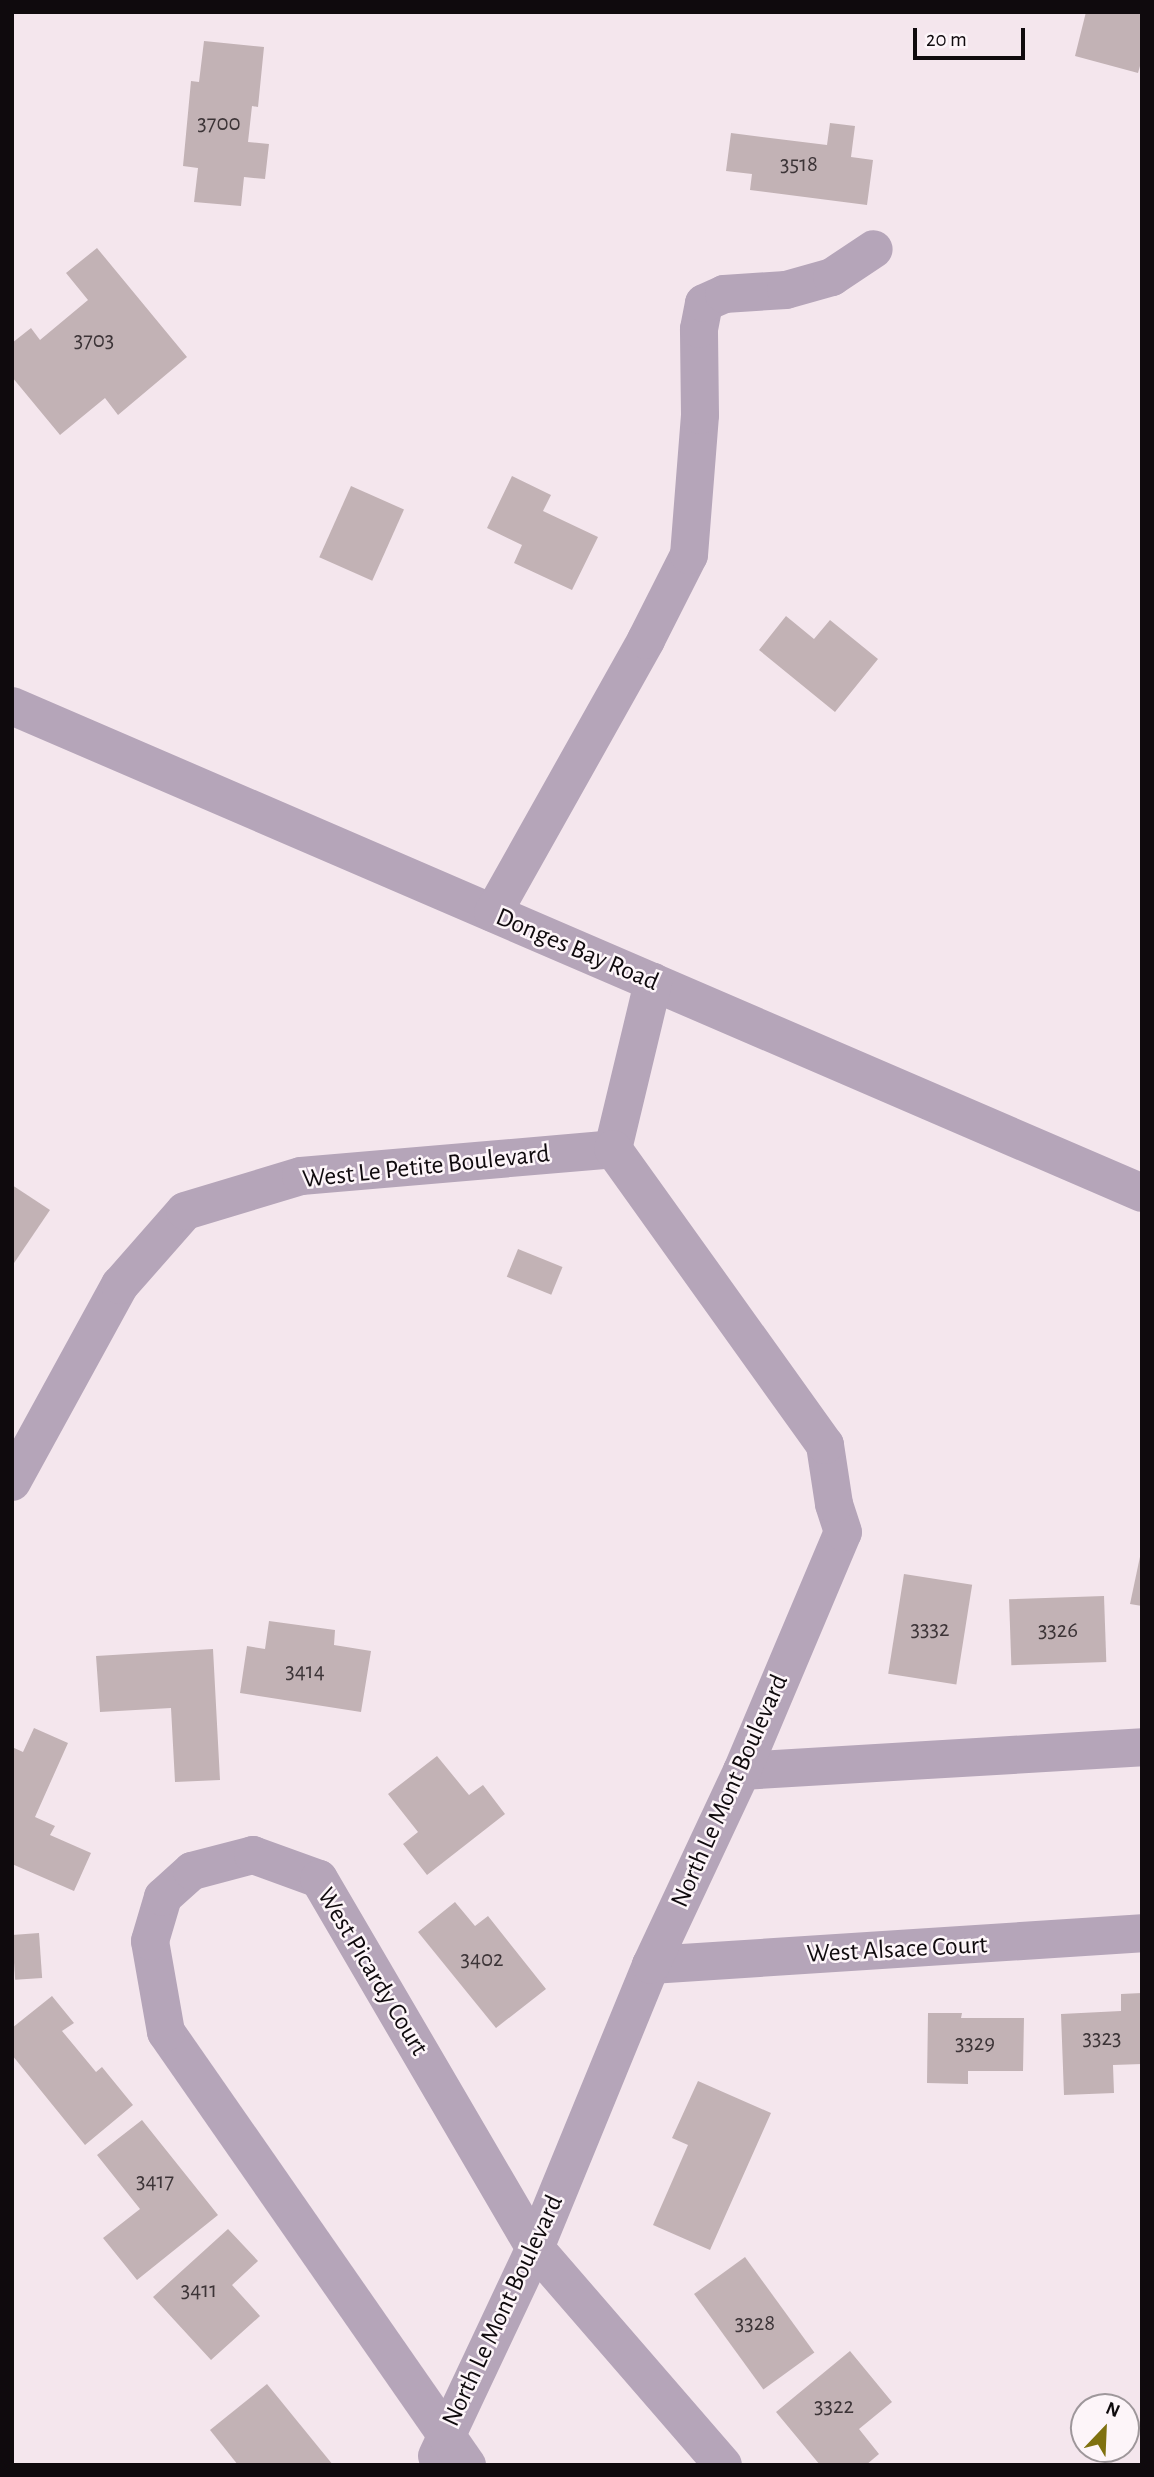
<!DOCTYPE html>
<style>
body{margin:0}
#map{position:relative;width:1154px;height:2477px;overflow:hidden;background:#f4e6ed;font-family:"Alegreya Sans",sans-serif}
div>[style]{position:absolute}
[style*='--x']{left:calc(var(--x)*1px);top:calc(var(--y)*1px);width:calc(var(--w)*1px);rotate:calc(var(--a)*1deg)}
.building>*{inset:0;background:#c2b2b5;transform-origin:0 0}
.minor>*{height:38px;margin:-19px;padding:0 19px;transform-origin:19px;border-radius:19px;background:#b5a5b9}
span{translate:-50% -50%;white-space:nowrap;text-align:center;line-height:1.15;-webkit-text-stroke:5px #fdf5f9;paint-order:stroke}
.number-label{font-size:23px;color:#3c3437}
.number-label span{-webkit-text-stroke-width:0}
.street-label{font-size:26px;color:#0f0a0d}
.frame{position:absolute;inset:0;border:14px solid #0f0a0d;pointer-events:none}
.north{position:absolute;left:1070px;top:2393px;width:70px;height:70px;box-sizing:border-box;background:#fdf5f9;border:2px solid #9e979b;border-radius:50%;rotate:23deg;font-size:19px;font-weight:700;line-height:28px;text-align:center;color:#0f0a0d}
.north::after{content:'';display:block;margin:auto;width:24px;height:32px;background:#7f7110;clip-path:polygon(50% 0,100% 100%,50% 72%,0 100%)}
.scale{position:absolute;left:913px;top:28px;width:112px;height:32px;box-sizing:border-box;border:4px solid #0f0a0d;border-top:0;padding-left:9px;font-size:21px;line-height:24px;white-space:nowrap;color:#0f0a0d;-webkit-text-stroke:5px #fdf5f9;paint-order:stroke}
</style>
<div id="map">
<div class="building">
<div style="clip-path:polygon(1086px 12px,1142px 12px,1142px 59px,1138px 73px,1075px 56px)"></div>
<div style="clip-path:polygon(204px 41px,264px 47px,258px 107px,252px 106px,248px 142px,269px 144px,265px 179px,244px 177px,241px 206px,194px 202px,198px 168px,183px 166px,191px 81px,199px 82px)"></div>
<div style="clip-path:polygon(830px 123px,855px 126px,851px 157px,873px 160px,867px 205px,750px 190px,752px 174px,726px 171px,731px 133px,827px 145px)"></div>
<div style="clip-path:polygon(97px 248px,187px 357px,118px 415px,105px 398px,60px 435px,12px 377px,12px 343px,31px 328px,40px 340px,88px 300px,66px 273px)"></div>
<div style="clip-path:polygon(512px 476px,551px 495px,543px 511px,598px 537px,572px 590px,514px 563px,522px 545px,487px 528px)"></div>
<div style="left:351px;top:486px;width:58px;height:78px;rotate:24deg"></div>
<div style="clip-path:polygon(786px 616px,814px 639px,830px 620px,878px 659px,835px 712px,759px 650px)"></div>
<div style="clip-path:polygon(12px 1185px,50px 1210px,12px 1266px)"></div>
<div style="left:518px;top:1249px;width:48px;height:30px;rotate:22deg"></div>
<div style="clip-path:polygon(1141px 1552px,1142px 1552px,1142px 1606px,1130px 1604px)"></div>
<div style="left:904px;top:1574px;width:69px;height:101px;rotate:9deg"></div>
<div style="left:1104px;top:1596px;width:66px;height:95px;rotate:88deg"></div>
<div style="clip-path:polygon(269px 1621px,335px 1630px,334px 1645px,371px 1651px,361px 1712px,240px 1693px,247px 1646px,265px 1649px)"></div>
<div style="clip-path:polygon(213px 1649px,220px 1780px,175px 1782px,171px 1708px,100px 1712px,96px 1656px)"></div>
<div style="clip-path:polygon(34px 1728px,68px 1743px,35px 1817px,55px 1826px,50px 1835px,91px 1853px,74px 1891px,12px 1864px,12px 1747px,23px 1752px)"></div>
<div style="clip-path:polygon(437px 1756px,469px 1795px,483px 1785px,505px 1814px,427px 1875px,403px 1844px,418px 1832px,388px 1794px)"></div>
<div style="clip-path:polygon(455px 1902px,475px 1926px,488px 1916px,546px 1989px,496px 2028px,418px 1932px)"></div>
<div style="left:39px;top:1933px;width:45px;height:27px;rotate:86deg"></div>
<div style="clip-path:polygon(1142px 1993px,1142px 2064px,1113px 2065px,1114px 2093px,1064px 2095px,1061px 2014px,1121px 2011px,1121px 1994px)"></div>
<div style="clip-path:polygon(52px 1996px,74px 2023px,62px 2031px,96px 2072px,102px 2067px,133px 2105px,85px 2145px,12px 2055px,12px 2028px)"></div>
<div style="clip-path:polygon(928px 2013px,962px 2013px,961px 2018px,1024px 2018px,1023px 2071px,968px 2071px,968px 2084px,927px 2083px)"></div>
<div style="clip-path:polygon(698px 2081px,771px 2113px,710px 2250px,653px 2225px,688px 2145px,672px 2138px)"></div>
<div style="clip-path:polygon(142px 2120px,218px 2215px,137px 2280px,103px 2238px,140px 2209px,97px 2155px)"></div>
<div style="clip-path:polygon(228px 2229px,258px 2261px,232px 2285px,260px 2316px,211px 2360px,153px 2297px)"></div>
<div style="left:745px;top:2257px;width:118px;height:63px;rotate:54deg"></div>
<div style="clip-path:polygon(850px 2351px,892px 2402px,859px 2429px,879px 2454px,866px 2465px,820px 2465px,776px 2412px)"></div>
<div style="clip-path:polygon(267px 2384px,333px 2465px,238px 2465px,210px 2430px)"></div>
</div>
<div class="minor">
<div style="--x:12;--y:706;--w:1230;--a:23.31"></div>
<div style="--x:493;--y:913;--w:313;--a:-60.7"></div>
<div style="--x:646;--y:640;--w:95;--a:-63.2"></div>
<div style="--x:689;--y:555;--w:140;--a:-85.5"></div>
<div style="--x:700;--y:415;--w:86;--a:-90.7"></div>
<div style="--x:699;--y:329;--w:26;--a:-79"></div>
<div style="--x:704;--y:303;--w:22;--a:-24"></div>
<div style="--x:724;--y:294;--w:62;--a:-3.7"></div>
<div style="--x:786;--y:290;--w:48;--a:-15.8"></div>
<div style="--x:832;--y:277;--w:50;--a:-33.7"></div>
<div style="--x:12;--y:1482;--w:225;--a:-61.3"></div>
<div style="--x:120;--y:1285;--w:98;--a:-48.7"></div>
<div style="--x:185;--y:1211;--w:121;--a:-16.8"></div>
<div style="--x:301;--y:1176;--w:313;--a:-4.9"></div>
<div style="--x:613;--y:1149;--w:172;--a:-76.5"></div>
<div style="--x:742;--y:1771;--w:401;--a:-3.4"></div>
<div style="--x:651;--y:1965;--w:492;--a:-3.7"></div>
<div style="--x:437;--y:2456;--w:230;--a:-64.8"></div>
<div style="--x:535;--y:2248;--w:306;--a:-67.7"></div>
<div style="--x:651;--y:1965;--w:214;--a:-64.9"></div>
<div style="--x:742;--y:1771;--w:259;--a:-67.1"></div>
<div style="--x:843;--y:1532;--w:29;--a:-108"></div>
<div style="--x:834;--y:1504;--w:60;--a:-98.7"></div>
<div style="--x:825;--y:1445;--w:364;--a:-125.6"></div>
<div style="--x:467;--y:2465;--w:527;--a:-124.81"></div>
<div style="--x:166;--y:2032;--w:92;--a:-100"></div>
<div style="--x:150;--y:1941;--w:46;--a:-73.5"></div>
<div style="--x:163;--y:1897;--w:39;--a:-42"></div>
<div style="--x:192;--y:1871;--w:63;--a:-14.7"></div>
<div style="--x:253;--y:1855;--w:70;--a:20"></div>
<div style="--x:319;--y:1879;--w:428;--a:59.7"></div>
<div style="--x:535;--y:2248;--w:287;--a:49.1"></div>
</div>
<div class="number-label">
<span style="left:219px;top:124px">3700</span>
<span style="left:799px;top:165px">3518</span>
<span style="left:94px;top:341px">3703</span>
<span style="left:930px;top:1630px">3332</span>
<span style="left:1058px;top:1631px">3326</span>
<span style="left:305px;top:1672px">3414</span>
<span style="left:482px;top:1960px">3402</span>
<span style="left:1102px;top:2039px">3323</span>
<span style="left:975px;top:2044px">3329</span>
<span style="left:155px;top:2182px">3417</span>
<span style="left:199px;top:2291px">3411</span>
<span style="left:755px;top:2324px">3328</span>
<span style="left:834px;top:2407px">3322</span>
</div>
<div class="street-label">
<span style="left:577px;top:950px;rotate:23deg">Donges Bay Road</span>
<span style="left:426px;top:1167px;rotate:-6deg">West Le Petite Boulevard</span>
<span style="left:730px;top:1791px;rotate:-66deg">North Le Mont Boulevard</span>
<span style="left:897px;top:1950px;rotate:-3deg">West Alsace Court</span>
<span style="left:372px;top:1972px;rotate:59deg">West Picardy Court</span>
<span style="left:503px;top:2311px;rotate:-65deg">North Le Mont Boulevard</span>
</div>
<div class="frame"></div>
<div class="north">N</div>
<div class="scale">20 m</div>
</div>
